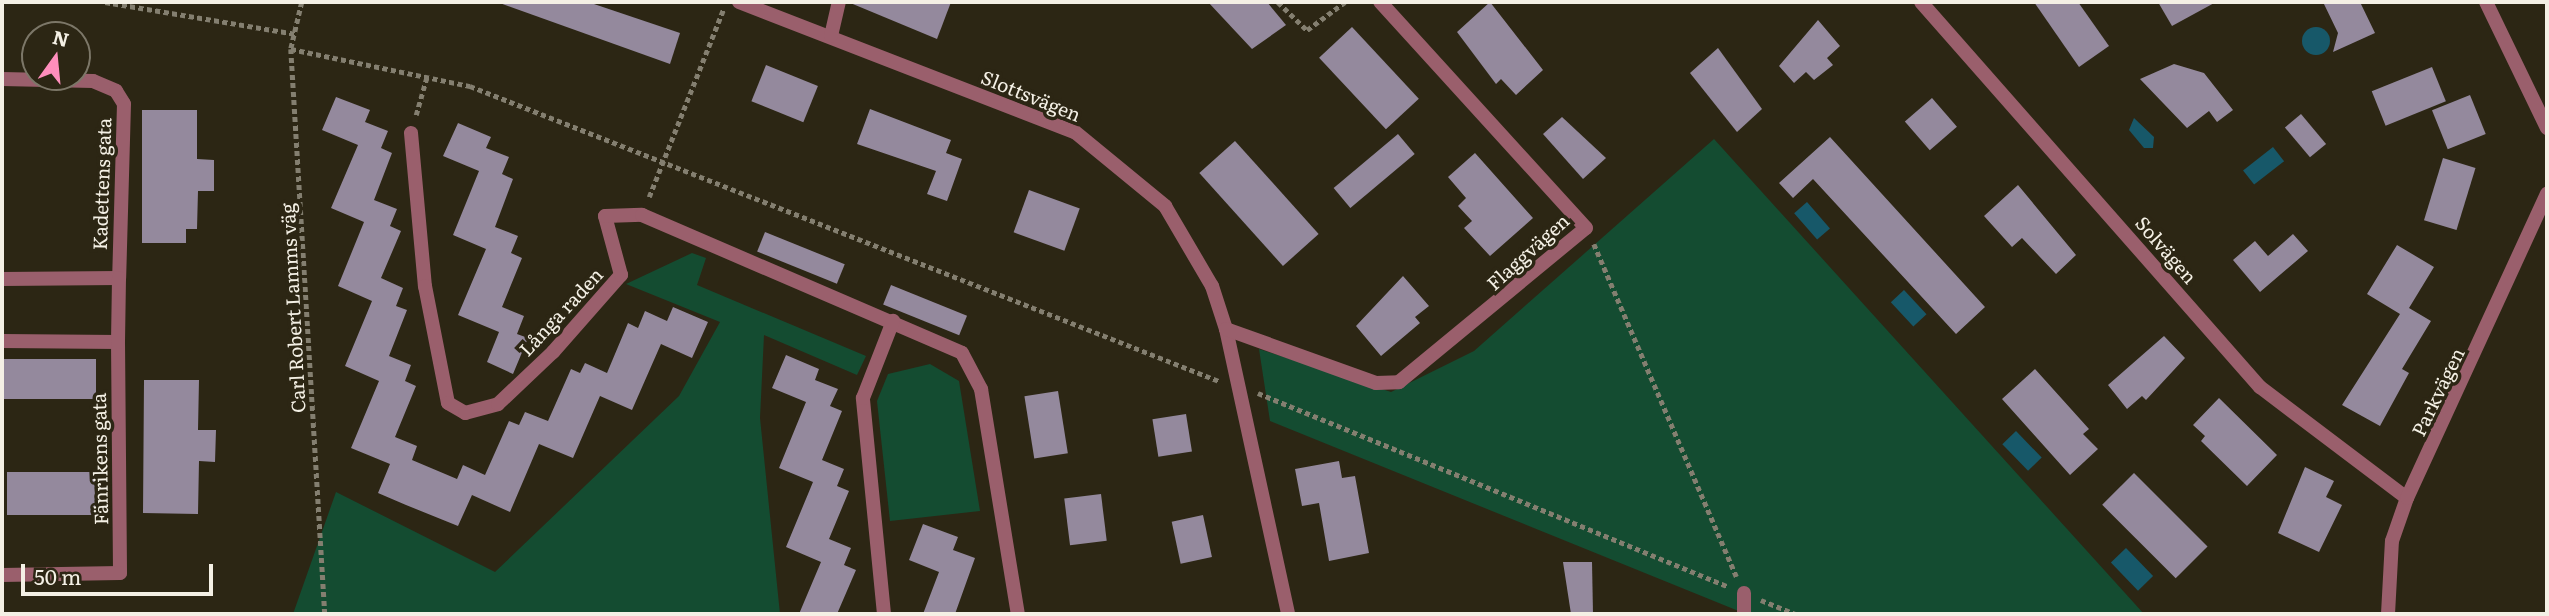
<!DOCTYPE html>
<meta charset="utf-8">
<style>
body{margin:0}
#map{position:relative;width:2549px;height:616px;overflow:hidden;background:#2c2614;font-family:Literata,serif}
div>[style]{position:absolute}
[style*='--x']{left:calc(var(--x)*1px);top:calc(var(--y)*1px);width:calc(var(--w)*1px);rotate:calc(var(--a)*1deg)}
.green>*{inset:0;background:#144c31}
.water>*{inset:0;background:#175869;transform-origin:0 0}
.round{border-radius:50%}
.building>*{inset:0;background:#94899d;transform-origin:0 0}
.path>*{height:4.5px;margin-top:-2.25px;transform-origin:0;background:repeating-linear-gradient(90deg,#847f70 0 5px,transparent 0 8.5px)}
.street>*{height:14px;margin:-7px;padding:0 7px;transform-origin:7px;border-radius:7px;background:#9a5f6c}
span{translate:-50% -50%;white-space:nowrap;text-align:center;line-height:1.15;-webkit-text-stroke:7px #2c2614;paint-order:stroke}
.street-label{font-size:19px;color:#f4f0e5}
.frame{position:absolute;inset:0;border:4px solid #f4f0e5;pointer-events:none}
.north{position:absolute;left:21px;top:21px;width:70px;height:70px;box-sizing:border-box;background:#2c2614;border:2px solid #7c7768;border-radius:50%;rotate:15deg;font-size:19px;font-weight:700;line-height:28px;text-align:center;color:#f4f0e5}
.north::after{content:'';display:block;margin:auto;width:24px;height:32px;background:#fe8ebc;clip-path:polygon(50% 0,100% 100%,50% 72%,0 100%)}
.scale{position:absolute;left:21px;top:564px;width:192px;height:32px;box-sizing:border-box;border:4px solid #f4f0e5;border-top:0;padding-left:9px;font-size:21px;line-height:24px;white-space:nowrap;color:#f4f0e5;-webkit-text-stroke:5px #2c2614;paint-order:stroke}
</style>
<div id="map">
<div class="green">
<div style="clip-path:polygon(1714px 139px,2144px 614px,1746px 614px,1270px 421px,1259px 349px,1391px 392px,1474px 351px)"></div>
<div style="clip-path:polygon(692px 253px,706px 258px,697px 285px,866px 356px,857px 375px,764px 335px,760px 418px,780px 614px,293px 614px,336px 492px,495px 572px,679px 396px,720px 322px,626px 284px)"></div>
<div style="clip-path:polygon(930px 364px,959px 381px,980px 511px,890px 521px,877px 401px,888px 374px)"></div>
</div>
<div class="water">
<div class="round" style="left:2302px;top:27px;width:28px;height:28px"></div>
<div style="clip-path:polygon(2134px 118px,2154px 137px,2153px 148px,2144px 148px,2129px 130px)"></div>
<div style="left:2273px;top:147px;width:18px;height:38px;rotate:52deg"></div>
<div style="left:1807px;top:202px;width:35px;height:17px;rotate:49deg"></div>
<div style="left:1904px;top:290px;width:33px;height:18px;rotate:47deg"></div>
<div style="left:2016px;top:431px;width:37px;height:19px;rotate:46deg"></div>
<div style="left:2126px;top:548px;width:39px;height:21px;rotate:46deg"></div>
</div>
<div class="building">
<div style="clip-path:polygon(497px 2px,588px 2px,680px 33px,670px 64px)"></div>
<div style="clip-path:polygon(848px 2px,951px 2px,937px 39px)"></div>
<div style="clip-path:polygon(1208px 2px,1267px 2px,1286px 25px,1252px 49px)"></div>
<div style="clip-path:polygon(1490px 2px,1543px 70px,1516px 95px,1501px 79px,1496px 84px,1457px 32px)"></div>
<div style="clip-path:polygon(2034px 2px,2078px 2px,2109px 46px,2079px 67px)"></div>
<div style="clip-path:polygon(2158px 2px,2216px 2px,2172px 26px)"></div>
<div style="clip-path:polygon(2323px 2px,2360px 2px,2375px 33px,2333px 52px,2338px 33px)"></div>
<div style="clip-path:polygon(1818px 20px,1840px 46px,1827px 58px,1833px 65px,1814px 80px,1806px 72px,1794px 83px,1779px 66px)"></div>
<div style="left:1352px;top:27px;width:98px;height:45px;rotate:47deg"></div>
<div style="clip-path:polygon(1718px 48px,1762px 109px,1737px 132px,1690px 73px)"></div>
<div style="clip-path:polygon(2174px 64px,2204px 73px,2233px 110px,2217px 122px,2209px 111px,2187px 128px,2140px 79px)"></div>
<div style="left:766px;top:65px;width:56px;height:39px;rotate:22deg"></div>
<div style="left:2432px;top:67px;width:37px;height:65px;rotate:68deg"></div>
<div style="left:2470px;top:95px;width:42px;height:41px;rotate:68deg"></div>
<div style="clip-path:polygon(336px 97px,370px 110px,365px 122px,388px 131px,381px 148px,392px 153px,374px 200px,397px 209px,390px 226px,401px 231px,381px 278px,403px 288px,396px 306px,407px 310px,389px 356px,411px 365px,405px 381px,416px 386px,395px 437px,417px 446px,412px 460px,457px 479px,463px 465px,485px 475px,509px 421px,519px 425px,525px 412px,548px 421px,571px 369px,580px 373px,585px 363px,607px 373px,628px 323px,638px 328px,645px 311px,667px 321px,673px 307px,708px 322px,692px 358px,661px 344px,632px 410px,600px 396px,573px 458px,539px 444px,510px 512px,472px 495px,458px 526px,406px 505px,378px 493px,390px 464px,351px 448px,379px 381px,345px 366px,372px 301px,338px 286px,364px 222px,331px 208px,358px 145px,322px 130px)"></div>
<div style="left:1932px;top:98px;width:38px;height:36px;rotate:49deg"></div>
<div style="clip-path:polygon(870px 109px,951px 140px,946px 153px,962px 159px,947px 201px,927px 194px,936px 171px,857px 144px)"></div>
<div style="clip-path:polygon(142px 110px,197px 110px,197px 159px,214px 160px,214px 191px,198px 191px,197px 229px,186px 229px,186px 243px,142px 243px)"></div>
<div style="left:2301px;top:114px;width:39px;height:21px;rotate:50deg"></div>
<div style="clip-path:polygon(1562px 117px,1606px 158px,1583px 179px,1543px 134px)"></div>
<div style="clip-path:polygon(458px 123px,491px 137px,486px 148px,509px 157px,502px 174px,513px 179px,495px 227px,518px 236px,511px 253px,522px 258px,502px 307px,524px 316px,517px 334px,528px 338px,513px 374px,487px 362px,499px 332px,458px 315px,486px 249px,453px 235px,479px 171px,443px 156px)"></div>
<div style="left:1398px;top:134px;width:26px;height:84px;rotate:50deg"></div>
<div style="clip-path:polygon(1830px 137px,1985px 307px,1956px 334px,1813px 179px,1793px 198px,1779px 183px)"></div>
<div style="left:1235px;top:141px;width:125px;height:48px;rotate:48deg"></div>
<div style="clip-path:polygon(1475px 153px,1533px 218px,1490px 256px,1464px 228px,1472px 221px,1458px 206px,1466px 198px,1448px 177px)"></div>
<div style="left:2443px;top:158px;width:34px;height:65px;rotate:17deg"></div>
<div style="clip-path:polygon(2018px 185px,2076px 255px,2056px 274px,2022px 238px,2012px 247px,1984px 216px)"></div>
<div style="left:1029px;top:190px;width:54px;height:45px;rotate:20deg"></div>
<div style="left:765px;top:232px;width:86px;height:21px;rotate:22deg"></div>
<div style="clip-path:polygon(2293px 234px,2308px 251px,2260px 292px,2233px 260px,2255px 241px,2268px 256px)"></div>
<div style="clip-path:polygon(2397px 245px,2434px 267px,2409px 308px,2431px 321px,2402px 369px,2409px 373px,2380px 426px,2342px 405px,2400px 314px,2367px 294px)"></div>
<div style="clip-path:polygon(1403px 276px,1429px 306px,1415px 317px,1420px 323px,1381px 356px,1356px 326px)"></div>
<div style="left:891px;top:285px;width:82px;height:21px;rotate:22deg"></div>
<div style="clip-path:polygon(2164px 336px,2185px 358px,2146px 400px,2142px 396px,2127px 409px,2108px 385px)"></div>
<div style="clip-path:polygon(786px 355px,819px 369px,815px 380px,838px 389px,830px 406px,842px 411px,822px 460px,844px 469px,837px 486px,849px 491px,829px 539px,851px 548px,844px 565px,856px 570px,837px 614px,799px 614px,821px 562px,786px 547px,813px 482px,779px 468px,806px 402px,772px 388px)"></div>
<div style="left:4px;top:359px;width:92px;height:40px"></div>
<div style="clip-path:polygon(2035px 369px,2089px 429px,2083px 434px,2098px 449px,2070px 475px,2002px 399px)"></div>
<div style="clip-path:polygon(144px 380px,199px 380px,198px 430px,216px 430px,215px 462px,199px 461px,198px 514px,143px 513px)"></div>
<div style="left:1058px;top:391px;width:63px;height:34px;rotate:81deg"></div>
<div style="clip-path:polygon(2219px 398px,2277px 455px,2247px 486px,2201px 441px,2205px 436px,2193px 425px)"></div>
<div style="left:1186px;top:414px;width:38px;height:34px;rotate:81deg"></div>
<div style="clip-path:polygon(1339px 461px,1342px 478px,1355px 476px,1369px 553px,1329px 561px,1319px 503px,1302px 506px,1295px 469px)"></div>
<div style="clip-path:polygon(2305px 467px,2334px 481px,2326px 497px,2342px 505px,2319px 552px,2278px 533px)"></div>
<div style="left:7px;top:472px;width:90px;height:43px"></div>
<div style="left:2134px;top:473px;width:104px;height:45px;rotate:45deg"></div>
<div style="left:1101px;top:494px;width:47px;height:37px;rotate:83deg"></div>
<div style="left:1203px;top:515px;width:43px;height:32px;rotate:78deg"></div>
<div style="clip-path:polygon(923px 524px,958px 537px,953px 550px,975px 558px,955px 614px,923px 614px,939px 572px,909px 560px)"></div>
<div style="clip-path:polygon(1563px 562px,1592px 562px,1593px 614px,1571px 614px)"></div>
</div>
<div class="path">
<div style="--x:105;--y:2;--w:194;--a:9.5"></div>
<div style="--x:302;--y:2;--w:48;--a:103.2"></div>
<div style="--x:291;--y:49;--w:566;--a:86.56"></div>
<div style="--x:1278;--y:2;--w:40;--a:44"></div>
<div style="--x:1307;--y:30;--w:47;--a:-36.4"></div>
<div style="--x:291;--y:49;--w:183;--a:11.7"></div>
<div style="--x:470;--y:86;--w:805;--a:21.5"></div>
<div style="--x:416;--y:115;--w:41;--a:-74.2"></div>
<div style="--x:649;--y:197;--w:201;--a:-68.4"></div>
<div style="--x:1594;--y:244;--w:362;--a:66.8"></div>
<div style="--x:1258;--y:393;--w:507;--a:22.37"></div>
<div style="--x:1761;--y:600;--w:38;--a:22"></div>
</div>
<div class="street">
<div style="--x:739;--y:2;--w:360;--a:21.2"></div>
<div style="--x:1075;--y:132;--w:117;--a:39.4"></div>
<div style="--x:1165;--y:206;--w:93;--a:59.6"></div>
<div style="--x:1212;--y:286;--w:45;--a:72"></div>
<div style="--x:1226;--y:329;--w:292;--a:77.7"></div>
<div style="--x:1921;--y:2;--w:513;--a:48.64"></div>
<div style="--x:2260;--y:387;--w:184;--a:37.1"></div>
<div style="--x:2486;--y:2;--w:140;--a:64.2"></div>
<div style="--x:831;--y:36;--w:35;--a:-77"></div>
<div style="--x:2;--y:79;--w:91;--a:1.3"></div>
<div style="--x:93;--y:81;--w:25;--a:23"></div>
<div style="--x:116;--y:91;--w:15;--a:58"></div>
<div style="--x:124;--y:104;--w:174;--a:91.6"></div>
<div style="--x:119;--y:278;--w:117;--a:179.5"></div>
<div style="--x:411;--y:133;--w:154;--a:84.8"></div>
<div style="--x:425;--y:286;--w:119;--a:78.9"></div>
<div style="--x:448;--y:403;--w:20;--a:30"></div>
<div style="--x:465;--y:413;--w:34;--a:-15"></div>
<div style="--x:498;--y:404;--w:76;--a:-43.4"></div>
<div style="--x:553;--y:352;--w:103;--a:-48.6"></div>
<div style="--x:621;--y:275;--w:61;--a:-105.2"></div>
<div style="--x:605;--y:216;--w:37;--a:-2"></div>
<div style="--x:642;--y:215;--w:348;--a:23.3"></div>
<div style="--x:962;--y:353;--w:41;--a:62.2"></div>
<div style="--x:981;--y:389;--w:228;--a:80.7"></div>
<div style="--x:1226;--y:329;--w:159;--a:19.8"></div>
<div style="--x:1376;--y:383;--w:23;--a:-2"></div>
<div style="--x:1399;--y:382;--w:242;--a:-39.5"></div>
<div style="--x:1586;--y:228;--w:306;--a:-132.3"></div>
<div style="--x:2;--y:341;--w:116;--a:0.5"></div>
<div style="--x:118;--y:342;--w:231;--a:89.5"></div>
<div style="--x:120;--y:573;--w:118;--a:179"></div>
<div style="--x:118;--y:342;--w:64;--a:-89.1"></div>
<div style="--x:884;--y:614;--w:217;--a:-95.6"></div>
<div style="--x:863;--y:398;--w:83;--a:-68.7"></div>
<div style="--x:1744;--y:614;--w:21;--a:-90"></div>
<div style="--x:2388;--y:614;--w:73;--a:-86.9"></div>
<div style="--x:2392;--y:541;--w:46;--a:-70.8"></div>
<div style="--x:2407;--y:498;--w:335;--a:-65.3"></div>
</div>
<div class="street-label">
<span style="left:1031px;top:96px;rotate:22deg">Slottsvägen</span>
<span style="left:102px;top:184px;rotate:-88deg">Kadettens gata</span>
<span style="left:2166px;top:250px;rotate:49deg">Solvägen</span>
<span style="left:1528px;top:252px;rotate:-42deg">Flaggvägen</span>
<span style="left:293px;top:308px;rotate:-93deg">Carl Robert Lamms väg</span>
<span style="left:561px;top:312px;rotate:-47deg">Långa raden</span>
<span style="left:2438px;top:392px;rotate:-64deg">Parkvägen</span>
<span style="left:100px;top:459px;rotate:-91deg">Fänrikens gata</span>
</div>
<div class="frame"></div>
<div class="north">N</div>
<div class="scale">50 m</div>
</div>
